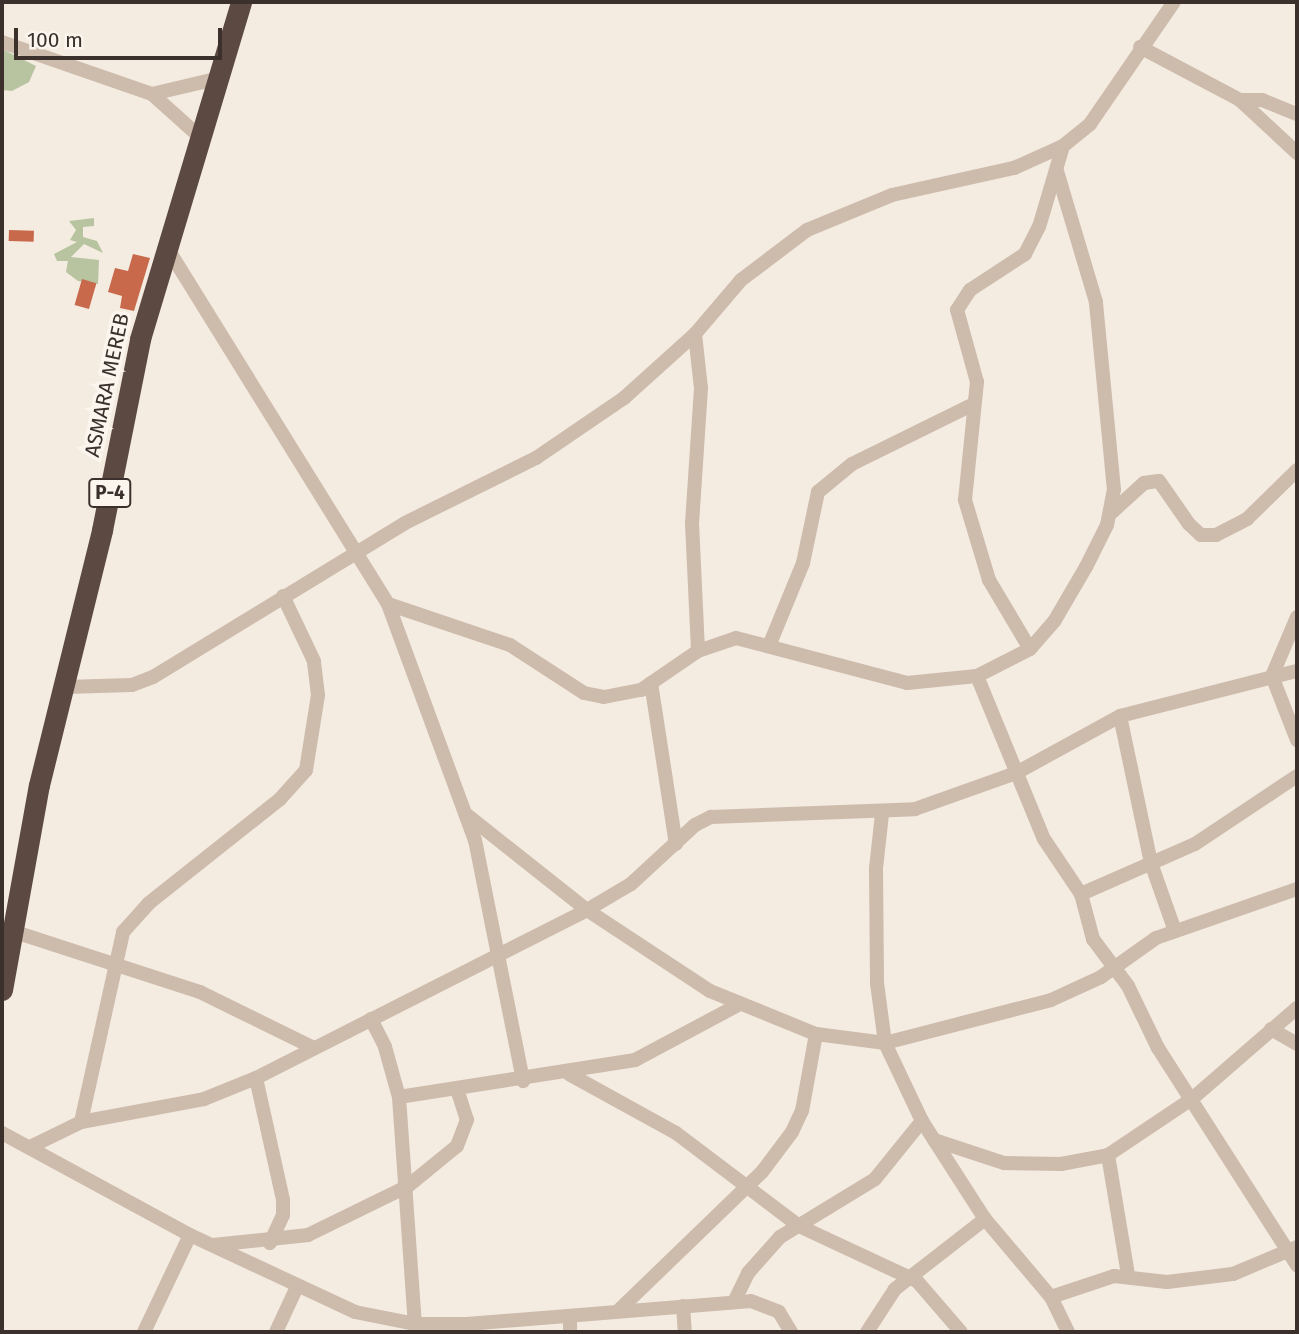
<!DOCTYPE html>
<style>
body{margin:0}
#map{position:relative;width:1299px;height:1334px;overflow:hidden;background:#f4ebe1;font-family:"Fira Sans",sans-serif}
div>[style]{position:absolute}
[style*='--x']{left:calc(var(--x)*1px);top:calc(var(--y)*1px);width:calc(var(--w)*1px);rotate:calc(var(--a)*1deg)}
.green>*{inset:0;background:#b8c4a0}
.building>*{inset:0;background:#c8694b;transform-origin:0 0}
.street>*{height:14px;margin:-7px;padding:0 7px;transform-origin:7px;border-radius:7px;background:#cdbbac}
.highway>*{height:21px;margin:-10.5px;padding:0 10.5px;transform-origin:10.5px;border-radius:10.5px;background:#5c4a42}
span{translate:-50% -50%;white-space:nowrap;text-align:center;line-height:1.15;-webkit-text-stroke:7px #fbf5ee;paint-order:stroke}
.shield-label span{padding:2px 5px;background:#fbf5ee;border:2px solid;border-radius:5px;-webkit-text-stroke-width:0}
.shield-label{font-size:19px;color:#3b302b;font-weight:700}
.street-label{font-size:21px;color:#3b302b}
.frame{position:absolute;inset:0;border:4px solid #3b302b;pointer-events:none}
.scale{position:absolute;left:14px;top:28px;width:208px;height:32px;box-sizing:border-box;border:4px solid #3b302b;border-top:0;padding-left:9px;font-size:21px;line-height:24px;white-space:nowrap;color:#3b302b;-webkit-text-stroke:5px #fbf5ee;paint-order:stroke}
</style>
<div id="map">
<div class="green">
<div style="clip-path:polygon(2px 49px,36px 66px,29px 82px,12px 91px,2px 90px)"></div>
<div style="clip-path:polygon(94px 218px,94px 226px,83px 227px,83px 237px,97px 241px,103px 253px,84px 244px,71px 257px,99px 260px,98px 284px,78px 281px,66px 272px,68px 261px,57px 261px,54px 254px,77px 242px,70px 240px,76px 230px,69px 221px)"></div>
</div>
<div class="building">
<div style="left:9px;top:230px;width:25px;height:11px;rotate:2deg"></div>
<div style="clip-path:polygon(133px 254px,150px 258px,134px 311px,120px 308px,122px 296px,108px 292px,115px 268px,128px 271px)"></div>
<div style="left:82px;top:279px;width:15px;height:27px;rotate:16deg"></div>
</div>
<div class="street">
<div style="--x:2;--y:42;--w:159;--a:19.1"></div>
<div style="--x:152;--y:94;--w:64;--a:41.9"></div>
<div style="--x:1140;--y:47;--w:113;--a:27.9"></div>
<div style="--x:1240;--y:100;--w:78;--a:42.9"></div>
<div style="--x:152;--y:94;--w:66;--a:-13.2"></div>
<div style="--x:1240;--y:100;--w:22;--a:0"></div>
<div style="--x:1262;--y:100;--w:38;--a:22"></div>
<div style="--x:166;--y:246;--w:421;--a:58.2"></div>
<div style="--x:388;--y:604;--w:252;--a:69.8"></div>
<div style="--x:475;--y:840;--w:246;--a:78.7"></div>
<div style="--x:695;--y:334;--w:54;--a:83.7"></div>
<div style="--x:701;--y:388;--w:135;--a:93.8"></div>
<div style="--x:692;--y:523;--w:128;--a:87.3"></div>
<div style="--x:1111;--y:513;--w:45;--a:-42.3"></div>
<div style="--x:1144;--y:483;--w:15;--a:-8"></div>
<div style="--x:1159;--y:481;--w:52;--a:55.1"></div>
<div style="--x:1189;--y:524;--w:16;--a:43"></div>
<div style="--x:1201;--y:535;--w:15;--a:0"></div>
<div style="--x:1216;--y:535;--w:35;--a:-27"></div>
<div style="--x:1247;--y:519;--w:70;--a:-44.4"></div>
<div style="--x:388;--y:604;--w:129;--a:18.6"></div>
<div style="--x:510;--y:645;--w:88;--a:33"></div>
<div style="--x:584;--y:693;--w:20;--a:11"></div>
<div style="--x:604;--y:697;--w:38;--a:-11"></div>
<div style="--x:641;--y:690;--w:69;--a:-34.4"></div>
<div style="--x:698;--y:651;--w:40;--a:-18.9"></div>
<div style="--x:736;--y:638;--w:177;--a:14.7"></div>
<div style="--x:907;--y:683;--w:70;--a:-5.7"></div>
<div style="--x:977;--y:676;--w:59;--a:-27"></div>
<div style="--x:1030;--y:649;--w:38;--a:-49"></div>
<div style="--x:1055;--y:620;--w:61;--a:-59.7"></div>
<div style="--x:1086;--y:567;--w:47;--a:-63.4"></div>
<div style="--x:1107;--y:525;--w:36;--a:-79"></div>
<div style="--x:1114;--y:490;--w:189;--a:-95.5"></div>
<div style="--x:1096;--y:302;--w:137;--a:-106.6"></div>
<div style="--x:1297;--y:617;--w:64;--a:113"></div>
<div style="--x:1272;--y:676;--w:69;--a:68.7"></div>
<div style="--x:769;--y:646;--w:90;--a:-67.7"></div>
<div style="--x:803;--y:563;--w:73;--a:-78.1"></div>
<div style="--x:818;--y:492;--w:44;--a:-39.5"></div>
<div style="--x:852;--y:464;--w:134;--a:-26.2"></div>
<div style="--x:1030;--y:649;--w:80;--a:-120.7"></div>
<div style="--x:989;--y:580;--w:84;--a:-106.7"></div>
<div style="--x:965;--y:500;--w:119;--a:-84.2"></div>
<div style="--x:977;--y:382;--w:75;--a:-105.5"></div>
<div style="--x:957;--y:310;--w:24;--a:-57"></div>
<div style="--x:970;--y:290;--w:66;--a:-33.2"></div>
<div style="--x:1025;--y:254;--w:30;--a:-63"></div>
<div style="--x:1039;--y:227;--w:84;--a:-73.5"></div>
<div style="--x:977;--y:676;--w:176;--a:67.7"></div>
<div style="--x:1044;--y:839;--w:66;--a:56.1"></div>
<div style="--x:1081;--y:894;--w:47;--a:75.1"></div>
<div style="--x:1093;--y:939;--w:59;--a:53.3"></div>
<div style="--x:1128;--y:986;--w:69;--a:64.2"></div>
<div style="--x:1158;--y:1048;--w:258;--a:57.4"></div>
<div style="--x:651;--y:683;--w:163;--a:81.2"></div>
<div style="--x:65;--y:687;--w:67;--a:-1.7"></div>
<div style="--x:132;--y:685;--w:22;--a:-21"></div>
<div style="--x:153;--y:677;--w:295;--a:-31.4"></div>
<div style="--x:405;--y:523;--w:146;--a:-26.4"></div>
<div style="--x:536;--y:458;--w:107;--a:-34.3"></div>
<div style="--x:624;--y:398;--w:96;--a:-42"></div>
<div style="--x:695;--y:334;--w:71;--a:-49.6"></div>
<div style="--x:741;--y:280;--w:83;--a:-37.1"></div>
<div style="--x:807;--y:230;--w:92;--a:-22.4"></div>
<div style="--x:892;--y:195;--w:125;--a:-12.5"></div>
<div style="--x:1014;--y:168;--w:54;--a:-24.2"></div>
<div style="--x:1063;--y:146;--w:35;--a:-39"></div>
<div style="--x:1090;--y:124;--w:148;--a:-55.5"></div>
<div style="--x:1120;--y:716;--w:150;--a:78.1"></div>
<div style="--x:1151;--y:863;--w:72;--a:70.6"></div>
<div style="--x:882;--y:814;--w:54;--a:96.3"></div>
<div style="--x:876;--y:868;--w:115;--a:89.5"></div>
<div style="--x:877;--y:983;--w:61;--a:82.4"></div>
<div style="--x:885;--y:1043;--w:86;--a:64.6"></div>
<div style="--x:922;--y:1121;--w:117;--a:57.3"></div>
<div style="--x:985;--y:1219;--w:102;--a:49.8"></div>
<div style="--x:1051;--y:1297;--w:39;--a:64"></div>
<div style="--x:467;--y:815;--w:153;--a:38.4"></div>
<div style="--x:587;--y:910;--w:147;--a:33.4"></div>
<div style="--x:710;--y:991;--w:114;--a:22.1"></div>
<div style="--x:816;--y:1034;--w:70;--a:7.4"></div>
<div style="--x:885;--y:1043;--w:171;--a:-14.5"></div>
<div style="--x:1051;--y:1000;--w:55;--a:-24.7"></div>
<div style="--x:1101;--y:977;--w:67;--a:-35.3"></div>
<div style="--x:1156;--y:938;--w:149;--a:-19.2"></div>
<div style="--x:1081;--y:894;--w:124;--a:-23.7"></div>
<div style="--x:1195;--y:844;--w:123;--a:-33.7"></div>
<div style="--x:12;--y:931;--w:198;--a:18"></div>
<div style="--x:200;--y:992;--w:127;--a:26.2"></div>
<div style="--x:371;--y:1019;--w:31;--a:63"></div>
<div style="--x:385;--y:1047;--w:52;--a:74.4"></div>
<div style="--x:399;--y:1097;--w:228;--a:86"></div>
<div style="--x:1271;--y:1029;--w:30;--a:30"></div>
<div style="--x:569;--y:1074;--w:122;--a:28.9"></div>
<div style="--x:676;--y:1133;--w:154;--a:37.1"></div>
<div style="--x:799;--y:1226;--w:130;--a:25"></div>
<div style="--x:917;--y:1281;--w:67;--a:49.2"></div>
<div style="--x:256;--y:1078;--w:125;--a:77.5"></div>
<div style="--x:283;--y:1200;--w:15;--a:90"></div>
<div style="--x:283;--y:1215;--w:31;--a:115"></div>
<div style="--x:399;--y:1097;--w:239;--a:-8.9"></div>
<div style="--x:635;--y:1060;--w:117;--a:-28.1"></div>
<div style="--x:81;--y:1122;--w:195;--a:-77.5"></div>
<div style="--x:123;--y:932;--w:39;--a:-48"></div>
<div style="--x:149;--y:903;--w:167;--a:-38.4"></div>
<div style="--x:280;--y:799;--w:39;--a:-48"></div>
<div style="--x:306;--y:770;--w:76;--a:-80.9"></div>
<div style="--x:318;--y:695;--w:34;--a:-97"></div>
<div style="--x:314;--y:661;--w:72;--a:-115.5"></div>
<div style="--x:2;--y:1133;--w:214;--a:28.5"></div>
<div style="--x:190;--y:1235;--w:182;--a:25"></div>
<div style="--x:355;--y:1312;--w:61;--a:11.3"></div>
<div style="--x:415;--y:1324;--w:52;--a:0"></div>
<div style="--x:467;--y:1324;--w:285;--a:-4.6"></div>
<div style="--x:751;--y:1301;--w:30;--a:21"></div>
<div style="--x:779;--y:1312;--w:23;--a:59"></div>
<div style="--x:934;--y:1140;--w:74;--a:18.2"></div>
<div style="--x:1004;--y:1163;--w:57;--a:1"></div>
<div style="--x:1061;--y:1164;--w:48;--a:-10.8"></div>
<div style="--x:1108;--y:1155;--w:102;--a:-33.8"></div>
<div style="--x:1193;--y:1098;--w:138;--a:-40.9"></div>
<div style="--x:30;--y:1147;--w:57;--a:-26.1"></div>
<div style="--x:81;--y:1122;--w:125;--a:-10.6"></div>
<div style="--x:204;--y:1099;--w:56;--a:-22"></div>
<div style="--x:256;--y:1078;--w:371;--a:-26.9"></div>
<div style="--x:587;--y:910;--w:51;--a:-30.6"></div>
<div style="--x:631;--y:884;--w:87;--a:-42.7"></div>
<div style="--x:695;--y:825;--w:18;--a:-27"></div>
<div style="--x:711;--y:817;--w:204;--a:-2.2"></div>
<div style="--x:915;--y:809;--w:107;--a:-19.6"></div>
<div style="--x:1016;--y:773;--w:119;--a:-28.7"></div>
<div style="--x:1120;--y:716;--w:183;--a:-14.3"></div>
<div style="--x:1108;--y:1155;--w:122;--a:80.5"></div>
<div style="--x:213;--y:1245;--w:96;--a:-6"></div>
<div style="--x:308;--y:1235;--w:111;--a:-26.1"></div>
<div style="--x:408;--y:1186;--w:63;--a:-39.2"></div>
<div style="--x:457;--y:1146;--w:28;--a:-69"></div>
<div style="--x:467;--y:1120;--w:29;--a:-108"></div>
<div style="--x:1051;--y:1297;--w:66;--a:-18.4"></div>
<div style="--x:1114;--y:1276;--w:53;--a:6.5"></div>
<div style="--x:1167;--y:1282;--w:66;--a:-6.9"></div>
<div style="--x:1233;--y:1274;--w:69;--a:-22.9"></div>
<div style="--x:734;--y:1302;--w:32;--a:-64"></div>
<div style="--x:748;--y:1273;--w:48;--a:-48.4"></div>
<div style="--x:780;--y:1237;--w:111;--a:-31.4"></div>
<div style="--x:875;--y:1179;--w:75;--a:-51"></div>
<div style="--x:683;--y:1306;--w:26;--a:86"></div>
<div style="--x:618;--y:1311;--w:200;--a:-44"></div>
<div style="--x:762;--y:1172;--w:50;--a:-53.1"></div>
<div style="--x:792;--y:1132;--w:23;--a:-65"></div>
<div style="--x:802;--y:1111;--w:78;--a:-79.7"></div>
<div style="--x:570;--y:1318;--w:14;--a:90"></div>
<div style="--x:144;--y:1332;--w:107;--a:-64.6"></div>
<div style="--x:276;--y:1332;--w:47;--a:-65.1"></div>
<div style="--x:867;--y:1332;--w:51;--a:-56.9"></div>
<div style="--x:895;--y:1289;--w:114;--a:-37.9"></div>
</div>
<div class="highway">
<div style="--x:2;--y:990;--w:208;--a:-79.8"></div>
<div style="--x:39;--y:785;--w:263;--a:-76.1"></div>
<div style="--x:102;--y:530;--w:195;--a:-78.7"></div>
<div style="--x:140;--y:339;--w:352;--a:-73.3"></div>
</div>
<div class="shield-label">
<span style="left:110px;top:493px">P-4</span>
</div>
<div class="street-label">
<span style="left:107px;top:385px;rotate:-78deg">ASMARA MEREB</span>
</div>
<div class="frame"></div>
<div class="scale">100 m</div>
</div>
